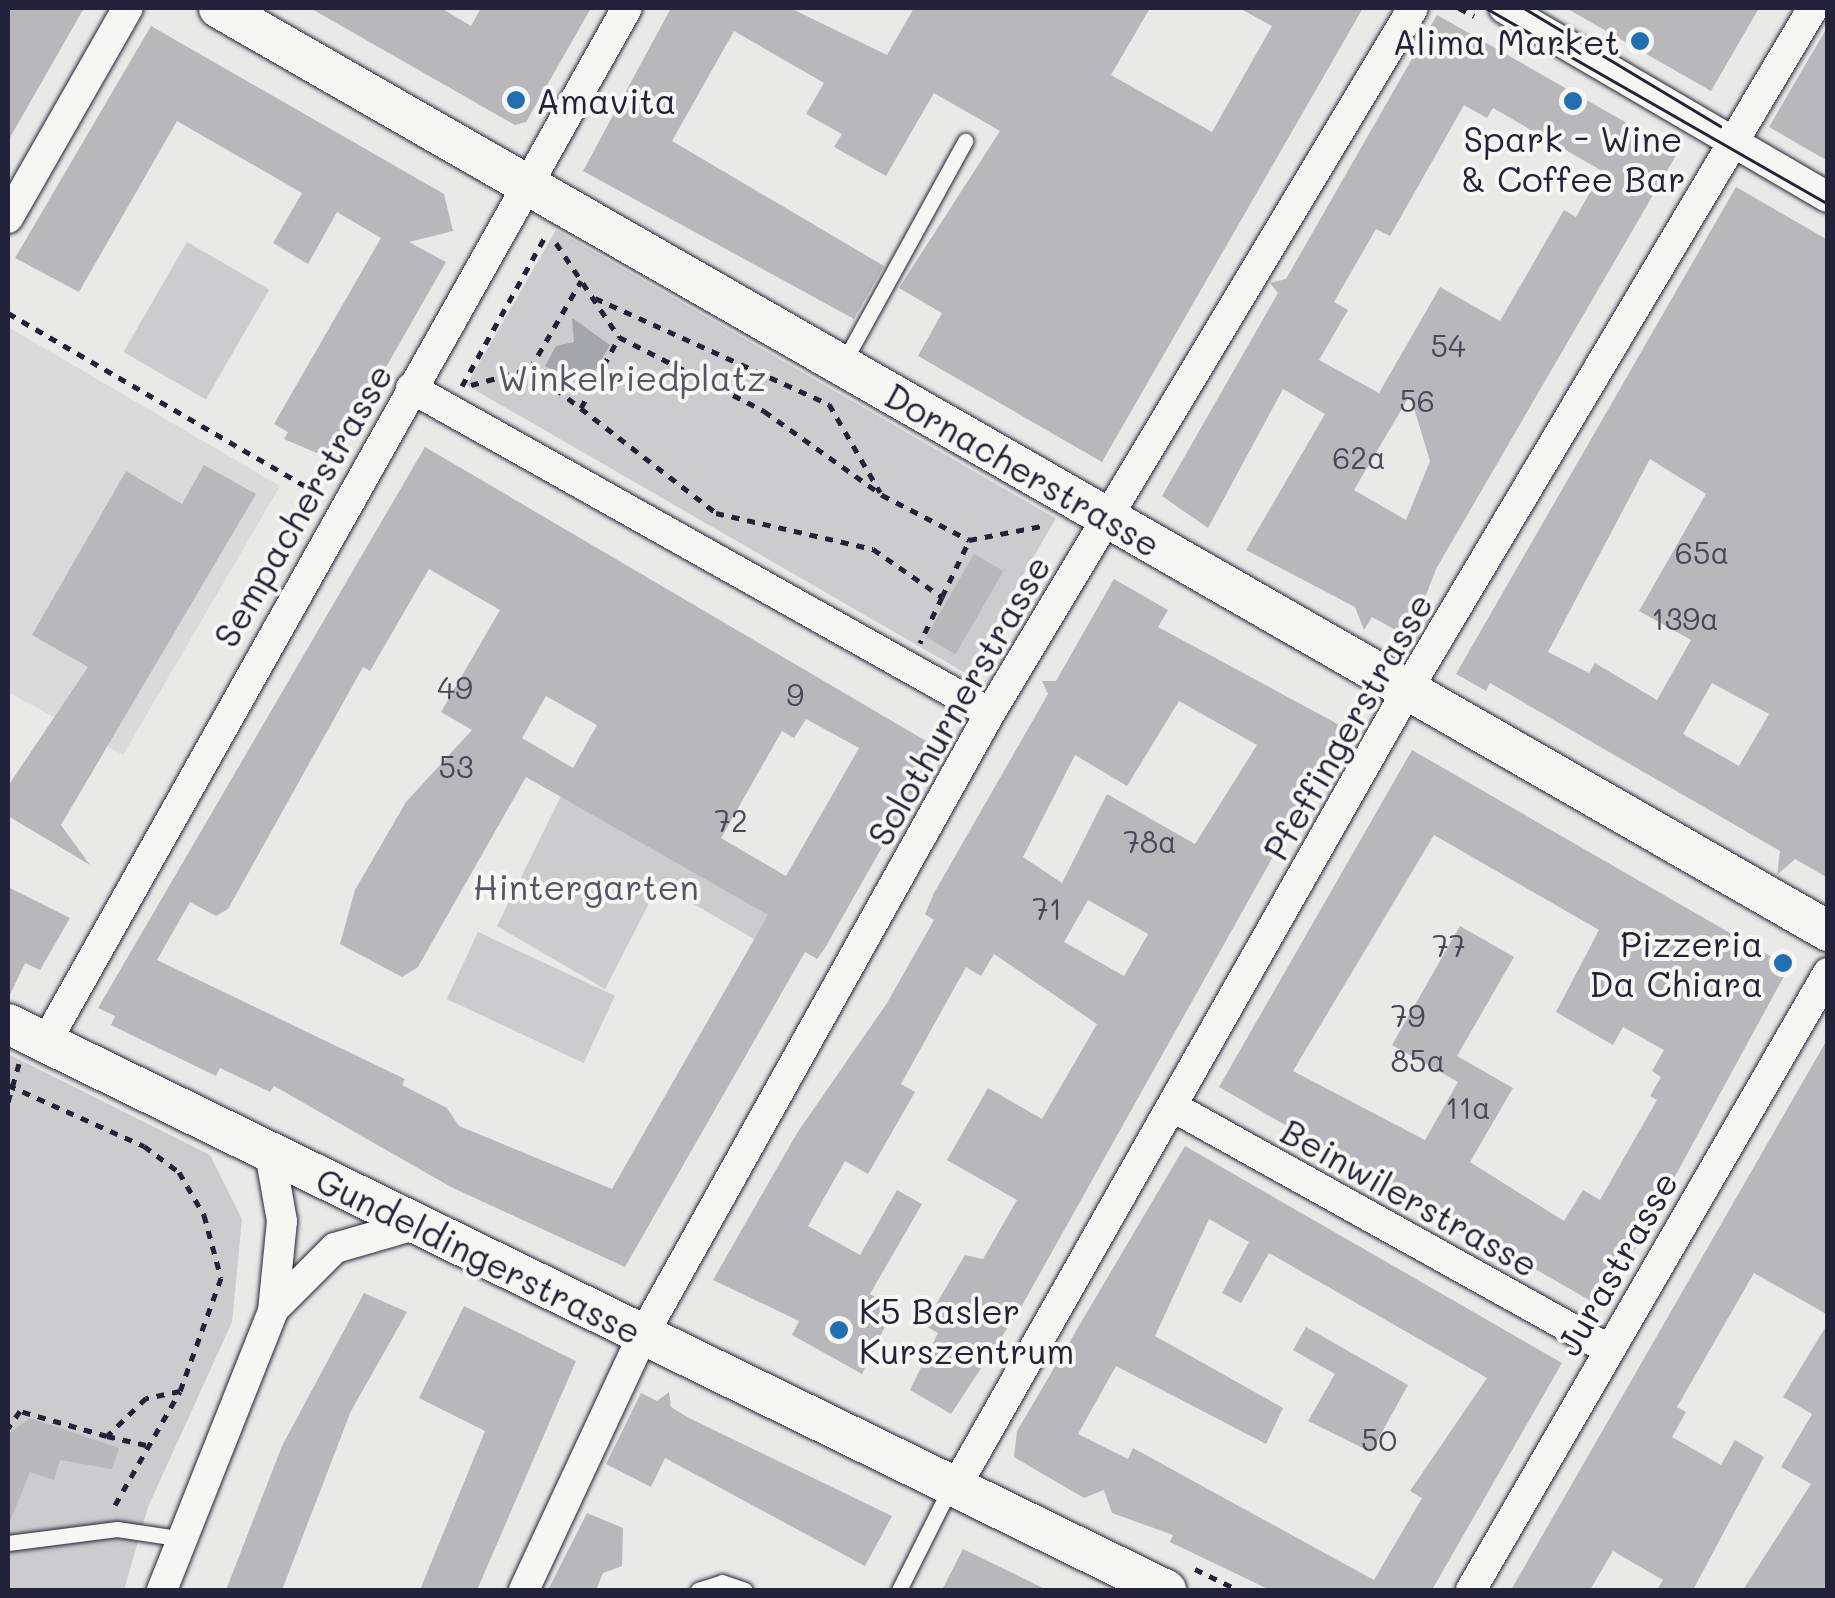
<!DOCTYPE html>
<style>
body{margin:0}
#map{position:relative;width:1835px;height:1598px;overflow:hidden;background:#e9e9e7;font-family:Mali,sans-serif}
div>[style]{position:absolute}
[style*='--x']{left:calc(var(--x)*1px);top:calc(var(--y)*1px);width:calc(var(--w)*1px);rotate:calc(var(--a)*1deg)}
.built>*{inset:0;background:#dadada}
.green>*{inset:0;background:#ccccce;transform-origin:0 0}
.water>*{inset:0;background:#a5a5ac}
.building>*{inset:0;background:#b8b8bc;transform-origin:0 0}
.path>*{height:5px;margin-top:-2.5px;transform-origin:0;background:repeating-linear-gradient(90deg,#22223b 0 8px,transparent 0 16px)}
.roads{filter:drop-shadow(0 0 2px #22223b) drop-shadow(0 0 2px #22223b)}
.service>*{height:15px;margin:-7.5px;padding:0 7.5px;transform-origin:7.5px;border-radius:7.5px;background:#f6f6f2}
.minor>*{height:30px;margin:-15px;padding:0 15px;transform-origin:15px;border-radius:15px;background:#f6f6f2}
.secondary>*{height:40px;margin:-20px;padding:0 20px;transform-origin:20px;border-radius:20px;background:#f6f6f2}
.tram>*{height:2.5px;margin:-1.25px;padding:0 1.25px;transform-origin:1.25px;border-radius:1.25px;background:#22223b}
.dots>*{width:28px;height:28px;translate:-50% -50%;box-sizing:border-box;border:5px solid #f6f6f2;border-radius:50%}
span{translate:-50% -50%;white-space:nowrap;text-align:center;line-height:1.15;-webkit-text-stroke:8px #f6f6f2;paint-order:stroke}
.number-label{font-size:30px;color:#48485b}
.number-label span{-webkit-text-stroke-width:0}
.poi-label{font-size:35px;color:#22223b}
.right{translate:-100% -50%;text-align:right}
.left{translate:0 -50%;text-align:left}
.park-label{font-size:35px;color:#555567}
.street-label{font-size:35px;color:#22223b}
.frame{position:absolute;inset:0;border:10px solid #22223b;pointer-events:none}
</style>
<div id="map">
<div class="built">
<div style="clip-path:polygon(8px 327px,280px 486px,123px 755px,8px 692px)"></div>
</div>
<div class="green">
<div style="left:556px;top:230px;width:577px;height:179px;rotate:30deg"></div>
<div style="left:187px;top:242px;width:95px;height:127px;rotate:30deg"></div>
<div style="clip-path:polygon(561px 796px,777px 920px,754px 939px,659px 884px,605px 989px,497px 926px)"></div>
<div style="left:478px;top:932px;width:151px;height:74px;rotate:25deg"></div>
<div style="clip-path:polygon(8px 1054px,210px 1155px,242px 1219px,232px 1322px,148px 1507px,124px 1590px,8px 1590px)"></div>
</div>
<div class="water">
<div style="clip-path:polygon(572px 318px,610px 345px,586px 386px,545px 366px,556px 346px,574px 342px)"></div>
</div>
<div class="building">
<div style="clip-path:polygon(8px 8px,84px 8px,8px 141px)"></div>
<div style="clip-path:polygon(310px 8px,441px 8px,471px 26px,481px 8px,591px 8px,526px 122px,515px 125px)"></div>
<div style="clip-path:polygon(671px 8px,790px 8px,887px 55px,914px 8px,1150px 8px,1111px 75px,1212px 132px,1272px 26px,1239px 8px,1363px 8px,1102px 462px,918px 356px,942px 313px,899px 288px,1000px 131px,934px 93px,886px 176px,834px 147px,842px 134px,806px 114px,824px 83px,734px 31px,672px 141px,884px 266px,854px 319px,583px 171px)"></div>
<div style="clip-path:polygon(1566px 8px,1759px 8px,1711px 91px)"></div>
<div style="clip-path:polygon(evenodd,1437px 15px,1678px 152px,1436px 569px,1418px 616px,1401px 633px,1372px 617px,1364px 630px,1355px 607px,1246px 550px,1325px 414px,1283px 389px,1208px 528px,1162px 496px,1278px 293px,1270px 283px,1286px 279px,1437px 15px,1464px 105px,1487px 118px,1493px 108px,1602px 171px,1576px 217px,1564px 210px,1500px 321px,1440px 287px,1379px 393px,1319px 360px,1348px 310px,1334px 302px,1376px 229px,1390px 236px,1464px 105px,1437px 15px,1410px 395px,1430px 461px,1406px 520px,1354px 490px,1410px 395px)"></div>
<div style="clip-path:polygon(151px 26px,444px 194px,453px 231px,409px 242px,446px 262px,333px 460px,284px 439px,288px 432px,274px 424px,381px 238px,337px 212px,308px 264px,273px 243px,302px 193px,177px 121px,79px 292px,15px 258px)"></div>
<div style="clip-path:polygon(1828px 26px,1828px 161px,1769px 127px)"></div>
<div style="clip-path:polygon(evenodd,1736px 187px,1828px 240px,1828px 878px,1795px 859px,1777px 875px,1780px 851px,1490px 683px,1486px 691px,1456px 674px,1736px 187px,1650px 459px,1706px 494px,1639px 611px,1691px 640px,1657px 700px,1595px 663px,1589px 673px,1548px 652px,1650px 459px,1736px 187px,1712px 683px,1769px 714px,1739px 766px,1683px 734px,1712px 683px)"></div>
<div style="clip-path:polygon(evenodd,425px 447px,938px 748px,825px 948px,817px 959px,805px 952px,625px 1267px,451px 1187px,274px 1086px,270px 1092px,220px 1068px,216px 1076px,111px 1025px,115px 1016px,98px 1008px,425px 447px,429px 569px,500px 610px,441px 712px,472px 730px,406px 802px,355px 890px,340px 944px,402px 977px,418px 967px,526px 777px,768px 915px,612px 1189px,459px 1126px,447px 1108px,402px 1085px,405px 1079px,157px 960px,190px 902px,216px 916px,228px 909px,363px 667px,370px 671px,429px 569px,425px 447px,546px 696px,597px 725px,573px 768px,522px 738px,546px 696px,425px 447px,806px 719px,859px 748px,786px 876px,721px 838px,782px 731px,794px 738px,806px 719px)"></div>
<div style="clip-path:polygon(204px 465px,256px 494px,61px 825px,90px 865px,8px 816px,8px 786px,88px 667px,32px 635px,126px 471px,182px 504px)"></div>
<div style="left:974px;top:554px;width:34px;height:96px;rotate:30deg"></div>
<div style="clip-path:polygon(evenodd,1114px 579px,1168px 610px,1158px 627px,1345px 728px,1020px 1309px,951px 1414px,910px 1390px,938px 1333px,924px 1325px,965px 1255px,983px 1259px,1017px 1200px,947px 1160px,988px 1088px,1042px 1119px,1097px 1024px,994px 954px,981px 976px,966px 967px,901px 1084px,915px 1092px,868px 1174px,845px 1161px,808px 1226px,860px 1255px,897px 1190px,922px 1204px,870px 1294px,894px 1308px,862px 1374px,792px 1335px,799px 1321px,713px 1280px,797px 1133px,887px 1003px,934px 920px,925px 914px,934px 893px,1048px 694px,1042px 681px,1056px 681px,1114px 579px,1179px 701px,1257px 745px,1195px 844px,1107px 794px,1062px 883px,1023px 857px,1075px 755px,1127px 786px,1179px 701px,1114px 579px,1088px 900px,1148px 934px,1124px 976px,1064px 942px,1088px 900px)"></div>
<div style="clip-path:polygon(evenodd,1412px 750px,1789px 967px,1636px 1248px,1596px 1304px,1219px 1087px,1412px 750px,1434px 835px,1599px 930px,1556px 1012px,1613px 1045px,1623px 1027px,1664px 1050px,1652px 1071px,1661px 1077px,1650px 1096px,1657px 1100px,1617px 1170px,1600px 1200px,1583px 1190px,1564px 1221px,1470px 1162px,1513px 1088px,1457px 1056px,1514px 957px,1460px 926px,1392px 1045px,1458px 1082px,1425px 1140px,1293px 1071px,1434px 835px)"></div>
<div style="clip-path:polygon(8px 887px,70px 918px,40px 970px,25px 963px,8px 999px)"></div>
<div style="clip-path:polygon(1828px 1038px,1828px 1315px,1754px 1273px,1677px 1407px,1686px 1412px,1672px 1437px,1721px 1465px,1735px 1440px,1764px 1457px,1693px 1590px,1657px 1590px,1663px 1580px,1613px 1551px,1590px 1590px,1511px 1590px)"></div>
<div style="clip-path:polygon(evenodd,1185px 1146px,1562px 1363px,1432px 1590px,1270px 1590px,1170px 1542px,1173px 1535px,1112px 1513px,1104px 1490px,1084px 1498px,1014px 1457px,1017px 1431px,1185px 1146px,1209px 1219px,1249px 1242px,1222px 1293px,1241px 1303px,1269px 1253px,1487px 1378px,1410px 1491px,1422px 1498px,1374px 1580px,1133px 1448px,1128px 1459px,1078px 1434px,1116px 1366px,1266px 1444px,1283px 1408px,1155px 1336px,1209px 1219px)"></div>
<div style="clip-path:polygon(364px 1293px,407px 1312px,351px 1411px,282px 1590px,226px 1590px,282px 1446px)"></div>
<div style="clip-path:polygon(464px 1306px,576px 1361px,477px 1590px,420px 1590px,485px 1431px,419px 1398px)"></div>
<div style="clip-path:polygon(1828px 1323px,1828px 1590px,1743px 1590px,1811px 1484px,1781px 1467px,1812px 1414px,1783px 1397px)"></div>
<div style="clip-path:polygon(1306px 1327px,1408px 1385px,1371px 1452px,1308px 1421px,1335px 1374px,1293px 1350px)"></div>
<div style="clip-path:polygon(669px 1392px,671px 1407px,687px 1417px,892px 1516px,865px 1566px,665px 1458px,651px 1487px,606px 1464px,641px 1393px,657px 1401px)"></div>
<div style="clip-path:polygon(30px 1418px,119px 1448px,112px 1469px,60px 1460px,54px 1480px,30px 1472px,8px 1526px,8px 1434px)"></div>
<div style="clip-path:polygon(587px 1513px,623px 1528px,622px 1566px,603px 1573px,596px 1590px,548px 1590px)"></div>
<div style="clip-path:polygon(963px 1549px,998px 1566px,1047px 1590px,942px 1590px)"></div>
</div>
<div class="path">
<div style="--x:1459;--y:8;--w:17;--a:28"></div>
<div style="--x:556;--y:243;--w:113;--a:56.2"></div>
<div style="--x:619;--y:337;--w:163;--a:27"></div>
<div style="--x:764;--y:411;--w:145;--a:35.4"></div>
<div style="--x:882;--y:495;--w:98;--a:27.3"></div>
<div style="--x:969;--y:540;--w:79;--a:-10.9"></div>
<div style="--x:595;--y:298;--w:257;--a:24.4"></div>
<div style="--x:829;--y:404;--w:102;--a:59.9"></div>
<div style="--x:8;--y:313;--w:360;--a:30.2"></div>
<div style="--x:530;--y:369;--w:102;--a:-59.9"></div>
<div style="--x:471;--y:385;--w:61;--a:-15.2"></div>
<div style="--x:530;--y:369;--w:235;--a:37.7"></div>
<div style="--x:716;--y:513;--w:161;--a:12.9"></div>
<div style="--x:873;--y:549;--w:84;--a:34.8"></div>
<div style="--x:942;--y:597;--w:51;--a:115.6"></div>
<div style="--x:462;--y:386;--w:175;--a:-60.9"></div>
<div style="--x:581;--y:408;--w:81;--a:-61.8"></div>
<div style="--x:942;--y:597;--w:62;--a:-64.3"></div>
<div style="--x:8;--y:1085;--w:149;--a:24.2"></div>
<div style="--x:144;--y:1146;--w:44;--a:36.6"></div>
<div style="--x:179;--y:1172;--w:50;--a:59.8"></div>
<div style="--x:204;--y:1215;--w:65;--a:74.9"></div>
<div style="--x:221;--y:1278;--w:120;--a:109.9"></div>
<div style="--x:180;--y:1391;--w:35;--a:168"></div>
<div style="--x:146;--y:1398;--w:54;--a:135.7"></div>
<div style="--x:107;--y:1436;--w:91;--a:-164"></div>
<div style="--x:20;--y:1411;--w:21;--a:125"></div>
<div style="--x:8;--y:1102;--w:40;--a:-74"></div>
<div style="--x:107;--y:1436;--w:40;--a:13"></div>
<div style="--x:115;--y:1505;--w:131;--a:-60.3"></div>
<div style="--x:1195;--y:1569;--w:48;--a:26"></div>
</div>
<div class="roads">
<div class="service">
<div style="--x:842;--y:365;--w:256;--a:-61.2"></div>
<div style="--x:8;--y:1543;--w:110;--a:-7.3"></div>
<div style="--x:117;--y:1529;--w:61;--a:8.5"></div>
<div style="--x:698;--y:1590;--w:25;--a:-18"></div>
<div style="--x:722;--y:1582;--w:24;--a:19"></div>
<div style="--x:899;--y:1590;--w:116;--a:-63.4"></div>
</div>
<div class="minor">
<div style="--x:1504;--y:8;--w:375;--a:30.3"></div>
<div style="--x:8;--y:218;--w:242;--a:-60.3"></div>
<div style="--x:411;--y:388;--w:664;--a:29.31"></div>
<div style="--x:46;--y:1042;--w:1186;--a:-60.67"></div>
<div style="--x:1175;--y:1108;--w:497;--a:29.1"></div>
<div style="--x:274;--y:1309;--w:86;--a:-45"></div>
<div style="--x:335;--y:1248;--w:86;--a:-16.1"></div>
<div style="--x:955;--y:1488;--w:918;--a:-60.45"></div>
<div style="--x:1408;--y:689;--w:792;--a:-59.26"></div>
<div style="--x:162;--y:1590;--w:300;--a:-68.3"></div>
<div style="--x:273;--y:1311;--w:90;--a:-84.3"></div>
<div style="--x:282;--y:1221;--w:69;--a:-100"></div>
<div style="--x:524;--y:1590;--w:281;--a:-65"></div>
<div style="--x:643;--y:1335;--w:712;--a:-60.84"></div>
<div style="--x:990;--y:713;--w:822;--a:-59.04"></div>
<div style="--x:1471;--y:1590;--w:713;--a:-59.95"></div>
</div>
<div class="secondary">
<div style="--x:219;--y:8;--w:1855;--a:29.84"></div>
<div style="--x:8;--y:1024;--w:1289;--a:26.05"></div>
</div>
</div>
<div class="tram">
<div style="--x:1486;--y:8;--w:394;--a:29.8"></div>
<div style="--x:1524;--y:8;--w:229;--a:31"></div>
</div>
<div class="dots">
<div style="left:1640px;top:41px;background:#1f6fb2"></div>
<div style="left:516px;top:100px;background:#1f6fb2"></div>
<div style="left:1573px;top:101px;background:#1f6fb2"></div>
<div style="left:1783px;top:963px;background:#1f6fb2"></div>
<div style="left:839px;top:1330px;background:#1f6fb2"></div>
</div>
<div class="number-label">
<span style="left:1448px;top:345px">54</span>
<span style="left:1417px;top:400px">56</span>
<span style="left:1359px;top:457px">62a</span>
<span style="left:1702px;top:552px">65a</span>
<span style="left:1685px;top:618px">139a</span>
<span style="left:455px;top:687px">49</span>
<span style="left:795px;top:694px">9</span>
<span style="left:456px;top:766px">53</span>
<span style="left:731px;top:820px">72</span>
<span style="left:1150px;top:841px">78a</span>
<span style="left:1047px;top:908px">71</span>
<span style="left:1449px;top:945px">77</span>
<span style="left:1408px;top:1015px">79</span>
<span style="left:1418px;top:1060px">85a</span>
<span style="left:1468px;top:1107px">11a</span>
<span style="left:1379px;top:1439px">50</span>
</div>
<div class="poi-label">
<span class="right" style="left:1620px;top:41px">Alima Market</span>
<span class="left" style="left:536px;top:100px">Amavita</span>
<span style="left:1573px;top:158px">Spark - Wine<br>&amp; Coffee Bar</span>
<span class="right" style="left:1763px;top:963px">Pizzeria<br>Da Chiara</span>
<span class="left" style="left:859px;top:1330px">K5 Basler<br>Kurszentrum</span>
</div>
<div class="park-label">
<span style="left:632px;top:377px">Winkelriedplatz</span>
<span style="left:586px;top:886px">Hintergarten</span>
</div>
<div class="street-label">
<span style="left:1023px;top:469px;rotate:30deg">Dornacherstrasse</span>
<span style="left:302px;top:505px;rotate:-60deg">Sempacherstrasse</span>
<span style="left:958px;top:700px;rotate:-60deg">Solothurnerstrasse</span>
<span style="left:1347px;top:726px;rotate:-60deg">Pfeffingerstrasse</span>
<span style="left:1410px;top:1197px;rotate:29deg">Beinwilerstrasse</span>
<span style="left:479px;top:1255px;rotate:26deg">Gundeldingerstrasse</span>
<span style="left:1616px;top:1263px;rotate:-60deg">Jurastrasse</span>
</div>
<div class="frame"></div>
</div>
